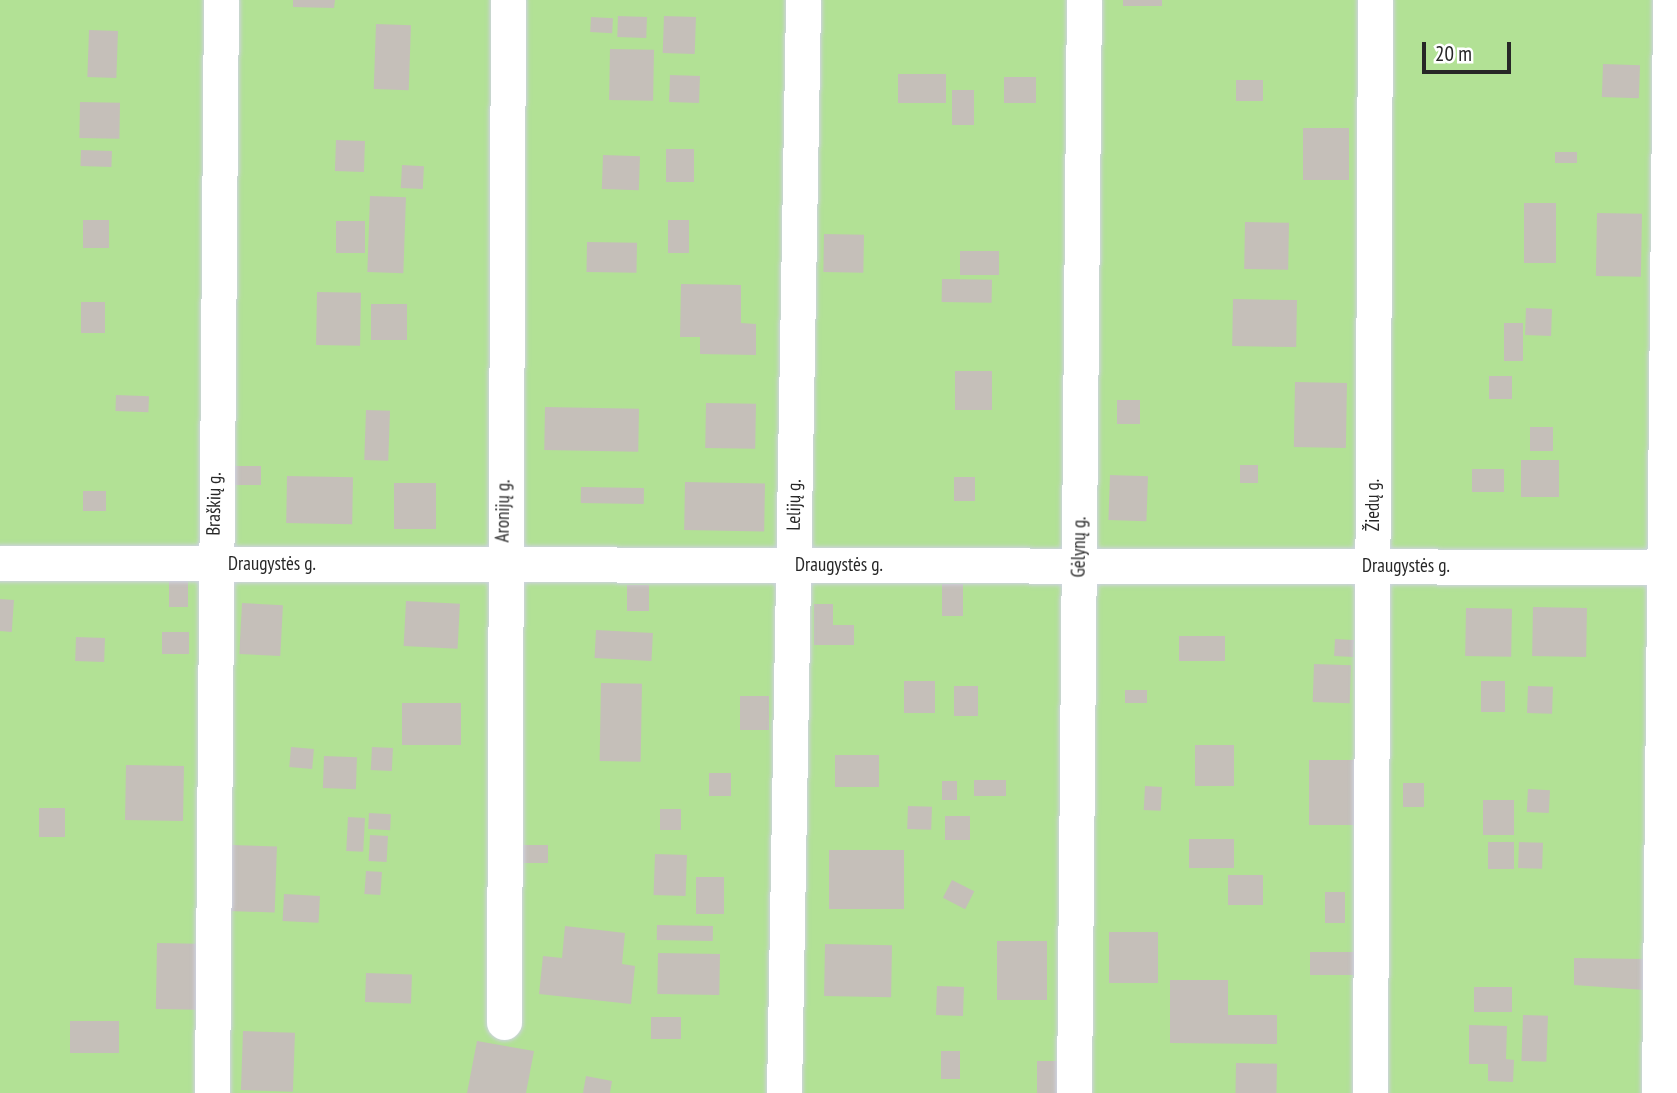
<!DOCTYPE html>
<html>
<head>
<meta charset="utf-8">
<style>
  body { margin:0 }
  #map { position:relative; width:1677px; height:1093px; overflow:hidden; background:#eae2d9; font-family:"PT Sans Narrow",sans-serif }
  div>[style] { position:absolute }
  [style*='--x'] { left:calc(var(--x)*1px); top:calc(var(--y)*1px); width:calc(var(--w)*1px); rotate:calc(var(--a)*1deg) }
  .green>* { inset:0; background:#b2e195; transform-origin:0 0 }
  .building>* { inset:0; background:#c5bfb9; transform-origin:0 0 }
  .roads { filter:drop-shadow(0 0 2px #ced2e1) drop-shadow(0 0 2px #ced2e1) }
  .minor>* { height:35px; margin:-17.5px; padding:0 17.5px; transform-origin:17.5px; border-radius:17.5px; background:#fff }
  span { translate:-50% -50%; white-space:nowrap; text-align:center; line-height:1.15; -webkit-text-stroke:6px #fff; paint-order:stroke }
  .street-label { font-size:19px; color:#272727 }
  .scale { position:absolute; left:1422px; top:42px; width:89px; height:32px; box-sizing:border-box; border:4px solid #272727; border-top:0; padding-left:9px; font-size:21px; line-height:24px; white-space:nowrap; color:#272727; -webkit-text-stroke:5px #fff; paint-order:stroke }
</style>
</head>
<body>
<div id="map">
  <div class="green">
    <i style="left:0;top:0;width:1677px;height:1093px"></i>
  </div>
  <div class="building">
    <i style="clip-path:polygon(293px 0,335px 0,334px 8px,293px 7px)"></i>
    <i style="left:1123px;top:0;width:39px;height:6px"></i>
    <i style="left:618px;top:16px;width:29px;height:21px;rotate:2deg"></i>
    <i style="left:664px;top:16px;width:32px;height:37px;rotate:2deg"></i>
    <i style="left:591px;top:17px;width:22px;height:15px;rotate:3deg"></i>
    <i style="left:376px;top:24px;width:35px;height:65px;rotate:2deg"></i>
    <i style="left:89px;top:30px;width:29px;height:47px;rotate:2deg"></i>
    <i style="left:610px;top:49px;width:44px;height:51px;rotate:1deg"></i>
    <i style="left:1603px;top:64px;width:37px;height:33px;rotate:2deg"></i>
    <i style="left:898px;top:74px;width:48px;height:29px"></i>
    <i style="left:670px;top:75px;width:30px;height:27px;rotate:2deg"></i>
    <i style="left:1004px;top:77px;width:32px;height:26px"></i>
    <i style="left:1236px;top:80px;width:27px;height:21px"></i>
    <i style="left:952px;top:90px;width:22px;height:35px"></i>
    <i style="left:80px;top:102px;width:40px;height:36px;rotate:1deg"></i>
    <i style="left:1303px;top:128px;width:46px;height:52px"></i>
    <i style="left:336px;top:140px;width:29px;height:31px;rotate:2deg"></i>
    <i style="left:666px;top:149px;width:28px;height:33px"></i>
    <i style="left:81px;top:150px;width:31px;height:16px;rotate:2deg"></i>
    <i style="left:1555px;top:152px;width:22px;height:11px"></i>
    <i style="left:603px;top:155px;width:37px;height:34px;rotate:2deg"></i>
    <i style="left:402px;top:165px;width:22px;height:23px;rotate:3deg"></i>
    <i style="left:370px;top:196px;width:36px;height:76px;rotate:2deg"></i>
    <i style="left:1524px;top:203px;width:32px;height:60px"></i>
    <i style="left:1597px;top:213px;width:45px;height:63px;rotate:1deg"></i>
    <i style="left:83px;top:220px;width:26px;height:28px"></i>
    <i style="left:668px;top:220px;width:21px;height:33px"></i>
    <i style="left:336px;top:221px;width:29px;height:32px"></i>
    <i style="left:1245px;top:222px;width:44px;height:47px;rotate:1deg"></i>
    <i style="left:824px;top:234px;width:40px;height:38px;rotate:1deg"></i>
    <i style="left:587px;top:242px;width:50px;height:30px;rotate:1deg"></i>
    <i style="left:960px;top:251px;width:39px;height:24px"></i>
    <i style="left:942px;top:279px;width:50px;height:23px;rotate:1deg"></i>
    <i style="clip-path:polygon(681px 284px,741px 285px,741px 323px,756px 324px,756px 355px,700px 354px,700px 337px,680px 337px)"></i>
    <i style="left:317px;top:292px;width:44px;height:53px;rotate:1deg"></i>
    <i style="left:1233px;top:299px;width:64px;height:47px;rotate:1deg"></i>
    <i style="left:81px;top:302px;width:24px;height:31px"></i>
    <i style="left:371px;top:304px;width:36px;height:36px"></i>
    <i style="left:1526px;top:308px;width:26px;height:27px;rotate:2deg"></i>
    <i style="left:1504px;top:323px;width:19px;height:38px"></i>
    <i style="left:955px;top:371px;width:37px;height:39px"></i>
    <i style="left:1489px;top:376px;width:23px;height:23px"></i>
    <i style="left:1295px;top:382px;width:52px;height:65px;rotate:1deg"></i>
    <i style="left:116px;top:395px;width:33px;height:16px;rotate:2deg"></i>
    <i style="left:1117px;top:400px;width:23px;height:24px"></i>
    <i style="left:706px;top:403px;width:50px;height:45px;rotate:1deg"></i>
    <i style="left:545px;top:407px;width:94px;height:43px;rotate:1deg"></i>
    <i style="left:366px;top:410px;width:24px;height:50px;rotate:2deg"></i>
    <i style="left:1530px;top:427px;width:23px;height:24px"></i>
    <i style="left:1521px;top:460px;width:38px;height:37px"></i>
    <i style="left:1240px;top:465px;width:18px;height:18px"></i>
    <i style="left:232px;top:466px;width:29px;height:19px"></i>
    <i style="left:1472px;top:469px;width:32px;height:23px"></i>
    <i style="left:1110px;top:475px;width:38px;height:45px;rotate:2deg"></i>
    <i style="left:287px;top:476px;width:66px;height:47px;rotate:1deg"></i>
    <i style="left:954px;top:477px;width:21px;height:24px"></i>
    <i style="left:685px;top:482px;width:80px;height:48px;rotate:1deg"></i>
    <i style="left:394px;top:483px;width:42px;height:46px"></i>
    <i style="left:581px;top:487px;width:63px;height:16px;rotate:1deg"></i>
    <i style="left:83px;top:491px;width:23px;height:20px"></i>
    <i style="left:169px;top:581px;width:19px;height:26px"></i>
    <i style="left:942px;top:584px;width:21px;height:32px"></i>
    <i style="left:627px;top:585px;width:22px;height:26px"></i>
    <i style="left:0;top:599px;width:14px;height:32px;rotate:4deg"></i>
    <i style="left:406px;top:601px;width:54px;height:45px;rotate:3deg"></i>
    <i style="left:242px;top:603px;width:41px;height:51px;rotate:3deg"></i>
    <i style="clip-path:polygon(814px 604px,833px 604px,833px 625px,854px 625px,854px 645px,814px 645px)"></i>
    <i style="left:1533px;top:607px;width:54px;height:49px;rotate:1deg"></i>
    <i style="left:1466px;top:608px;width:46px;height:48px;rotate:1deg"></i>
    <i style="left:596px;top:630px;width:57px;height:28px;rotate:3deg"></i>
    <i style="left:162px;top:632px;width:27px;height:22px"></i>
    <i style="left:1179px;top:636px;width:46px;height:25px"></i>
    <i style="left:76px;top:637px;width:29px;height:24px;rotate:2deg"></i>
    <i style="left:1335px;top:639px;width:19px;height:17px;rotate:3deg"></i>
    <i style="left:1314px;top:664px;width:37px;height:38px;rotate:2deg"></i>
    <i style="left:904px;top:681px;width:31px;height:32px"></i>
    <i style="left:1481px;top:681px;width:24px;height:31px"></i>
    <i style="left:601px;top:683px;width:41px;height:78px;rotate:1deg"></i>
    <i style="left:954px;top:686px;width:24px;height:30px"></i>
    <i style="left:1528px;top:686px;width:25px;height:27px;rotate:2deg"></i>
    <i style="left:1125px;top:690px;width:22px;height:13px"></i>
    <i style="left:740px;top:696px;width:29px;height:34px"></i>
    <i style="left:402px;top:703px;width:59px;height:42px"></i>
    <i style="left:1195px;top:745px;width:39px;height:41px"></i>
    <i style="left:291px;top:747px;width:23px;height:20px;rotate:5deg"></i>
    <i style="left:372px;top:747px;width:21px;height:23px;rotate:3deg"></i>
    <i style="left:835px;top:755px;width:44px;height:32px"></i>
    <i style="left:324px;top:756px;width:33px;height:32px;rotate:2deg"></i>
    <i style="left:1309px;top:760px;width:47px;height:65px"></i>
    <i style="left:126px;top:765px;width:58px;height:55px;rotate:1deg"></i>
    <i style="left:709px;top:773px;width:22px;height:23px"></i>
    <i style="left:974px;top:780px;width:32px;height:16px"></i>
    <i style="left:942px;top:781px;width:15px;height:19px"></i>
    <i style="left:1403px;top:783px;width:21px;height:24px"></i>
    <i style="left:1145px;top:786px;width:17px;height:24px;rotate:3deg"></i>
    <i style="left:1528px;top:789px;width:22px;height:23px;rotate:3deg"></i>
    <i style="left:1483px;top:800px;width:31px;height:35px"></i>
    <i style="left:908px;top:806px;width:24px;height:23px;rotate:2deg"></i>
    <i style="left:39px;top:808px;width:26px;height:29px"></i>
    <i style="left:660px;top:809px;width:21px;height:21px"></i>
    <i style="left:369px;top:813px;width:22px;height:16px;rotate:3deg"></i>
    <i style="left:945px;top:816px;width:25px;height:24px"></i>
    <i style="left:348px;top:817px;width:17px;height:34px;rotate:3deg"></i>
    <i style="left:370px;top:835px;width:18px;height:26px;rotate:3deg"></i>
    <i style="left:1189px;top:839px;width:45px;height:29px"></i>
    <i style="left:1488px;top:842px;width:26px;height:27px"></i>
    <i style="left:1519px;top:842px;width:24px;height:26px;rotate:2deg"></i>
    <i style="left:231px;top:845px;width:46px;height:66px;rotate:2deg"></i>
    <i style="left:518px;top:845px;width:30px;height:18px"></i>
    <i style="left:829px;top:850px;width:75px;height:59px"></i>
    <i style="left:655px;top:854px;width:32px;height:41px;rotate:2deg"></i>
    <i style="left:366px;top:871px;width:16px;height:23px;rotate:4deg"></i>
    <i style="left:1228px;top:875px;width:35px;height:30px"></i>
    <i style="left:696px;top:877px;width:28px;height:37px"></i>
    <i style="left:952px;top:880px;width:25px;height:20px;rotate:27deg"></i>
    <i style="left:1325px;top:892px;width:20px;height:31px"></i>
    <i style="left:284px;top:894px;width:36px;height:27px;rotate:3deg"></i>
    <i style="left:657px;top:925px;width:56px;height:15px;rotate:1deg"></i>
    <i style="clip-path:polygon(565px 926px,625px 933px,622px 964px,635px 966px,631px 1004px,539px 994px,543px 956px,562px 958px)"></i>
    <i style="left:1109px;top:932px;width:49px;height:51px"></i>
    <i style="left:997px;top:941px;width:50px;height:59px"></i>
    <i style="left:157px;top:943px;width:41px;height:66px;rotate:1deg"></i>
    <i style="left:825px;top:944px;width:67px;height:52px;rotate:1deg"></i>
    <i style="left:1310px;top:952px;width:44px;height:23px"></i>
    <i style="left:658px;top:953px;width:62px;height:41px;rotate:1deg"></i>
    <i style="clip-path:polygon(1574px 958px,1646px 959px,1645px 990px,1574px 985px)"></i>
    <i style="left:366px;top:973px;width:46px;height:29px;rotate:2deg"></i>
    <i style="clip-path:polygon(1170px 980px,1228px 980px,1228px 1015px,1277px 1015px,1277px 1044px,1170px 1043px)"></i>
    <i style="left:937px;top:986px;width:27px;height:29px;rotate:2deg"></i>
    <i style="left:1474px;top:987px;width:38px;height:25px"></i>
    <i style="left:1523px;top:1015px;width:25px;height:46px;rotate:2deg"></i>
    <i style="left:651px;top:1017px;width:30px;height:22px"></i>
    <i style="left:70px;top:1021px;width:49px;height:32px"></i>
    <i style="clip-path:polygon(1469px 1025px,1507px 1026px,1506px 1059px,1514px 1060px,1513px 1082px,1488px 1081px,1488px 1064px,1469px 1064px)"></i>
    <i style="left:243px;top:1031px;width:52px;height:59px;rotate:2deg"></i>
    <i style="clip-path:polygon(477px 1041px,534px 1051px,526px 1093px,467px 1093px)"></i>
    <i style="left:941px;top:1051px;width:19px;height:28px"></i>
    <i style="left:1037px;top:1061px;width:28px;height:32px"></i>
    <i style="left:1236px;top:1063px;width:41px;height:30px;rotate:1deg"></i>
    <i style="clip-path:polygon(586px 1076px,612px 1081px,610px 1093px,583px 1093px)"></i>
  </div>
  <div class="roads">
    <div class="minor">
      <i style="--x:0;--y:563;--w:1677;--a:0.14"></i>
      <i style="--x:504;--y:1022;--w:1022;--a:-89.78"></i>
      <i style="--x:212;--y:1093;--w:1093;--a:-89.53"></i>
      <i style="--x:784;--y:1093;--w:1093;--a:-89"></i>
      <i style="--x:1074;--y:1093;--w:1093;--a:-89.48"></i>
      <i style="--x:1370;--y:1093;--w:1093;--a:-89.74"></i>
      <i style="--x:1659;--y:1093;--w:1093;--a:-89.42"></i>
    </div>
  </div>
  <div class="street-label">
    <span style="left:214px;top:504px;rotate:-89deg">Braškių g.</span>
    <span style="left:794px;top:505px;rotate:-89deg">Lelijų g.</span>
    <span style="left:1373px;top:505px;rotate:-90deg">Žiedų g.</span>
    <span style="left:503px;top:511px;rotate:-89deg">Aronijų g.</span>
    <span style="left:1079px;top:547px;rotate:-89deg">Gėlynų g.</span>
    <span style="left:272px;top:564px">Draugystės g.</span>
    <span style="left:839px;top:565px">Draugystės g.</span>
    <span style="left:1406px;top:566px">Draugystės g.</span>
  </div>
  <div class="scale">20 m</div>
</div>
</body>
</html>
